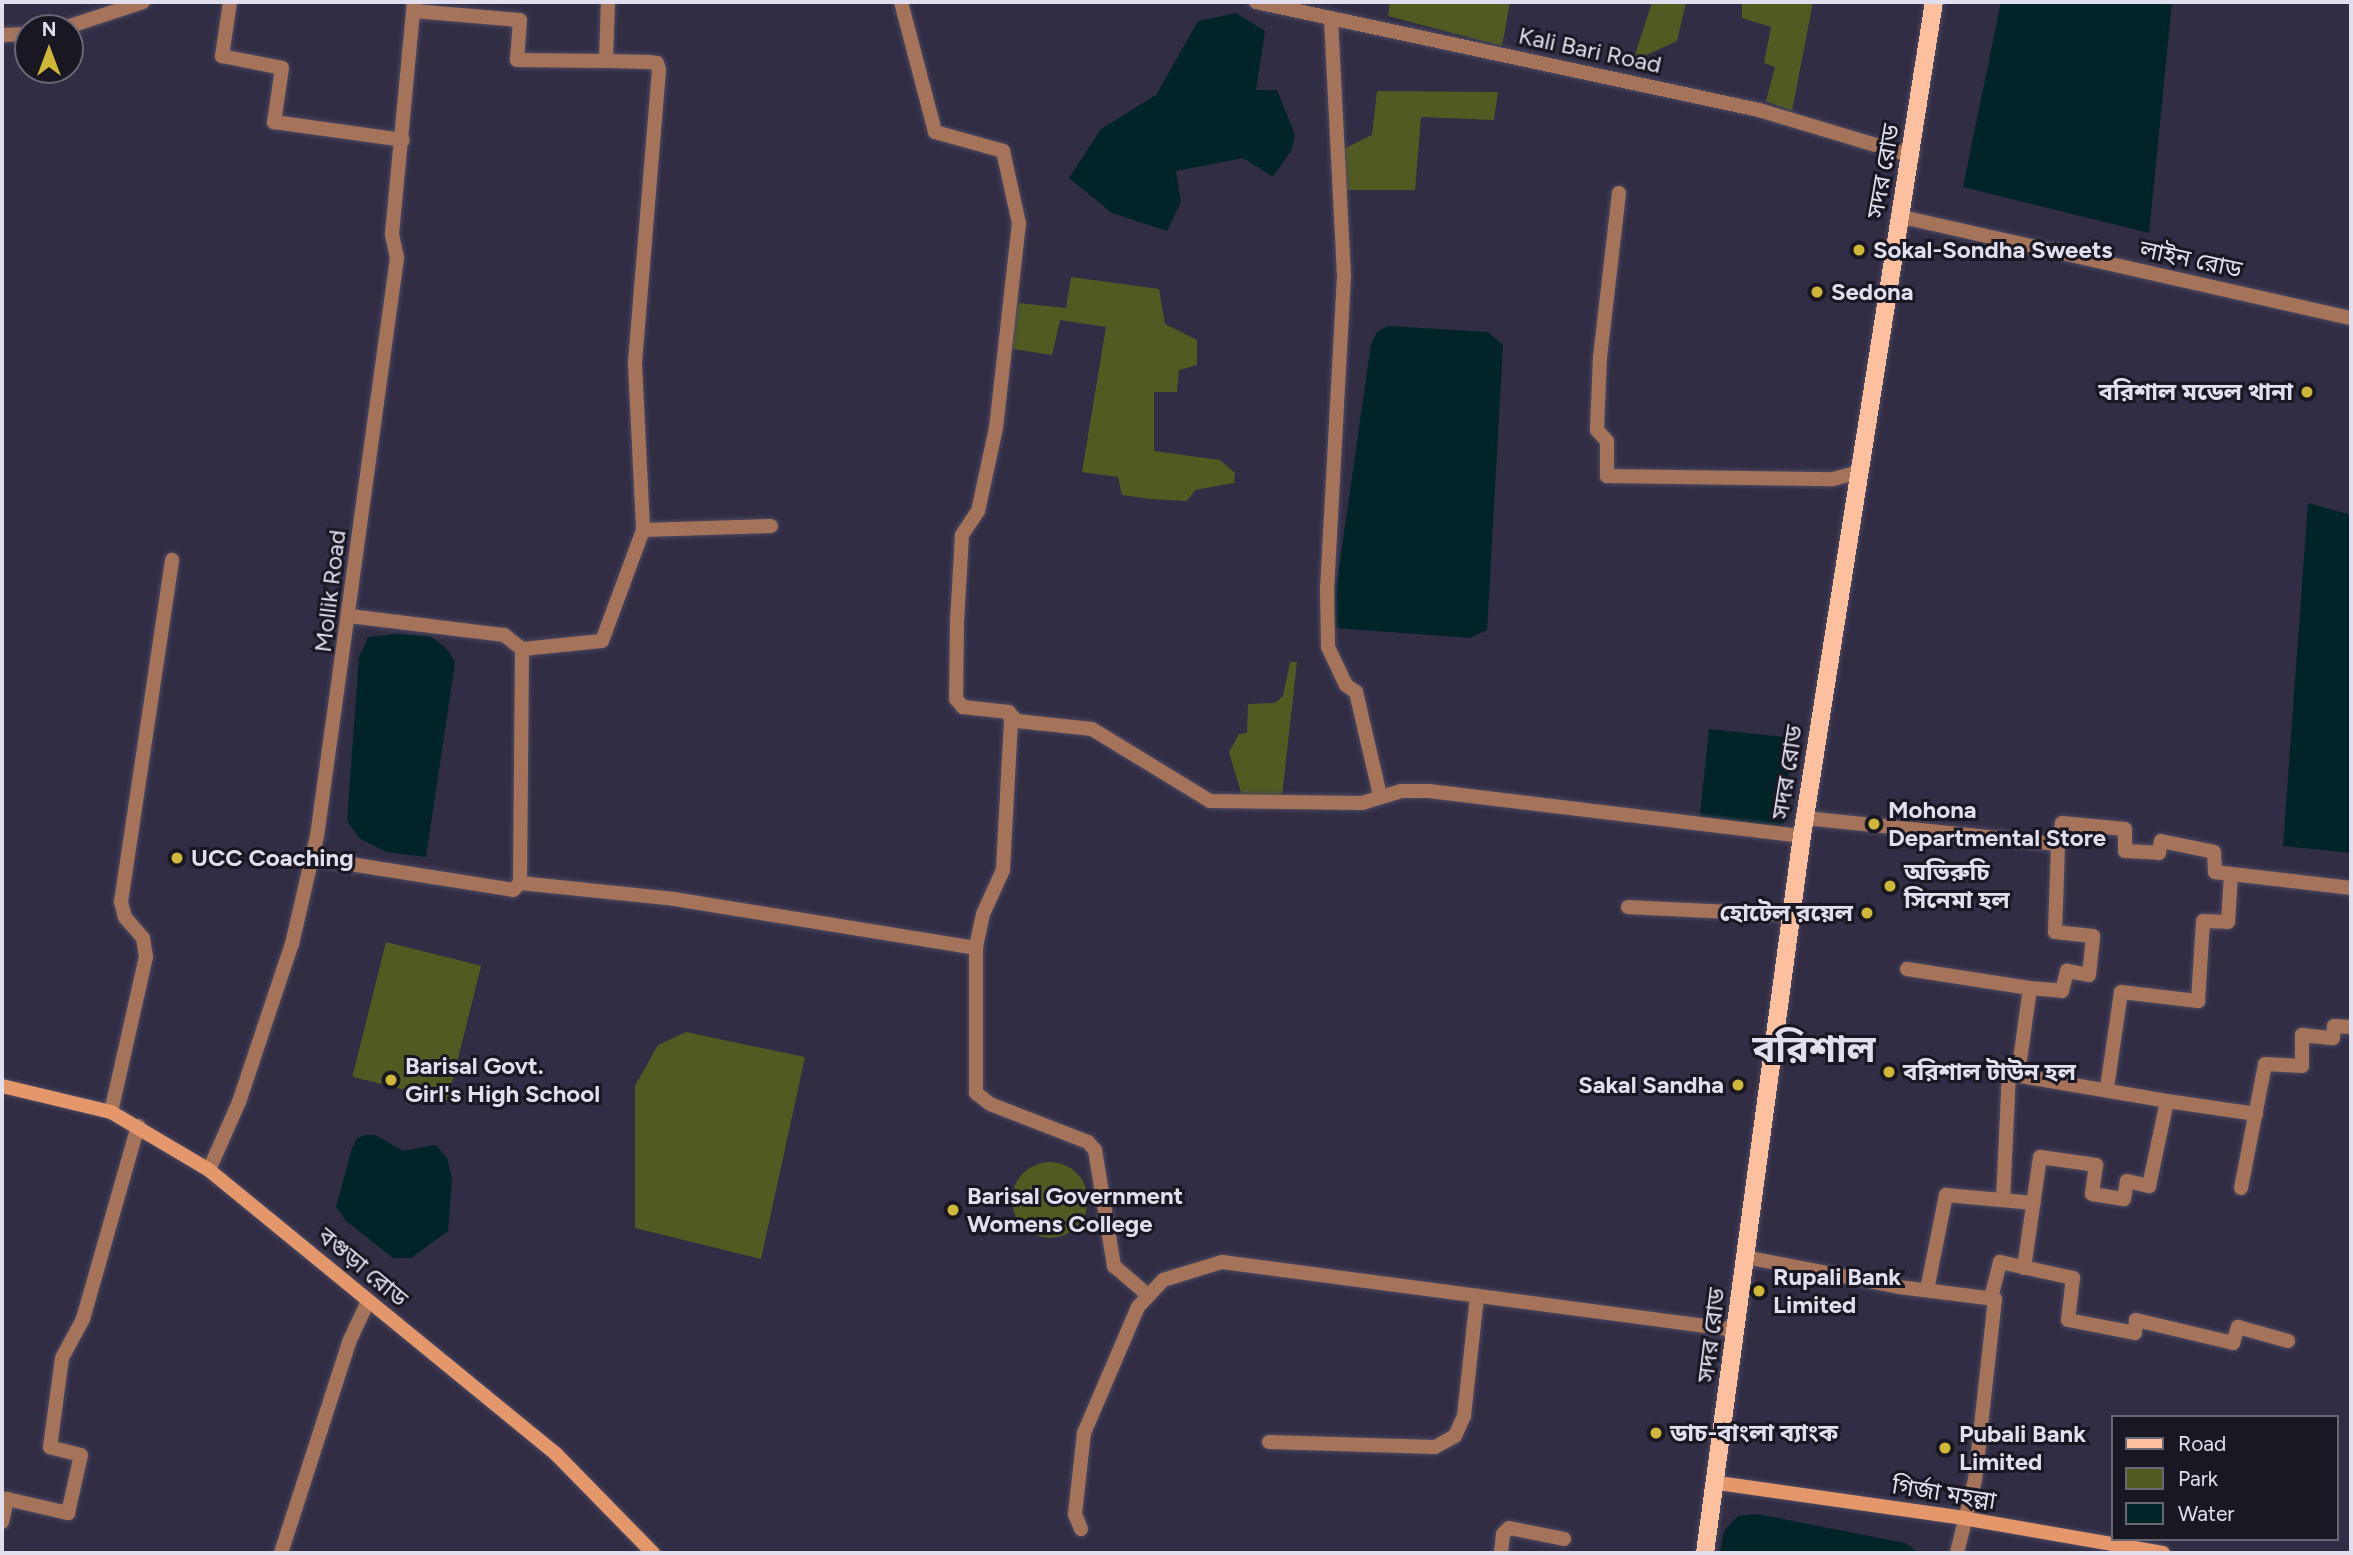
<!DOCTYPE html>
<html>
<head>
<meta charset="utf-8">
<style>
  body { margin:0 }
  #map { position:relative; width:2353px; height:1555px; overflow:hidden; background:#312d45; font-family:Figtree,"Noto Sans Bengali",sans-serif }
  div>[style] { position:absolute }
  [style*='--x'] { left:calc(var(--x)*1px); top:calc(var(--y)*1px); width:calc(var(--w)*1px); rotate:calc(var(--a)*1deg) }
  .green>* { inset:0; background:#515b21; transform-origin:0 0 }
  .round { border-radius:50% }
  .water>* { inset:0; background:#002428; transform-origin:0 0 }
  .roads { filter:drop-shadow(0 0 2px #4d4960) drop-shadow(0 0 2px #4d4960) }
  .minor>* { height:14px; margin:-7px; padding:0 7px; transform-origin:7px; border-radius:7px; background:#a47359 }
  .tertiary>* { height:14px; margin:-7px; padding:0 7px; transform-origin:7px; border-radius:7px; background:#a47359 }
  .secondary>* { height:14px; margin:-7px; padding:0 7px; transform-origin:7px; border-radius:7px; background:#e5976c }
  .primary>* { height:18px; margin:-9px; padding:0 9px; transform-origin:9px; border-radius:9px; background:#fcc09f }
  .dots>* { width:19px; height:19px; translate:-50% -50%; box-sizing:border-box; border:4px solid #191722; border-radius:50% }
  span { translate:-50% -50%; white-space:nowrap; text-align:center; line-height:1.15; -webkit-text-stroke:6px #191722; paint-order:stroke }
  .street-label { font-size:24px; color:#e1dfee }
  .poi-label { font-size:24px; color:#e1dfee; font-weight:700 }
  .left { translate:0 -50%; text-align:left }
  .right { translate:-100% -50%; text-align:right }
  .town-label { font-size:38px; color:#e1dfee; font-weight:700 }
  .frame { position:absolute; inset:0; border:4px solid #e1dfee; pointer-events:none }
  .legend { position:absolute; left:2111px; top:1415px; width:228px; height:126px; box-sizing:border-box; background:#191722; border:2px solid #696774; margin:0; padding:9px 12px; list-style:none; font-size:21px; color:#e1dfee }
  .legend li { display:flex; align-items:center; gap:14px; height:35px }
  .legend b { width:35px; border:2px solid #696774 }
  .north { position:absolute; left:14px; top:14px; width:70px; height:70px; box-sizing:border-box; background:#191722; border:2px solid #696774; border-radius:50%; rotate:0deg; font-size:19px; font-weight:700; line-height:28px; text-align:center; color:#e1dfee }
  .north::after { content:''; display:block; margin:auto; width:24px; height:32px; background:#cfb837; clip-path:polygon(50% 0,100% 100%,50% 72%,0 100%) }
</style>
</head>
<body>
<div id="map">
  <div class="green">
    <i style="clip-path:polygon(1390px 2px,1510px 2px,1502px 46px,1388px 16px)"></i>
    <i style="clip-path:polygon(1652px 2px,1686px 2px,1677px 41px,1633px 61px)"></i>
    <i style="clip-path:polygon(1736px 2px,1813px 2px,1792px 111px,1766px 101px,1775px 67px,1764px 63px,1771px 27px,1742px 18px,1742px 4px)"></i>
    <i style="clip-path:polygon(1377px 91px,1498px 92px,1494px 120px,1421px 117px,1415px 190px,1342px 190px,1343px 149px,1372px 135px)"></i>
    <i style="clip-path:polygon(1071px 277px,1159px 289px,1165px 324px,1197px 340px,1197px 365px,1179px 370px,1177px 392px,1154px 392px,1154px 451px,1220px 460px,1235px 473px,1234px 483px,1195px 490px,1187px 501px,1150px 499px,1122px 495px,1118px 477px,1082px 472px,1106px 327px,1060px 320px,1052px 355px,1012px 349px,1017px 303px,1066px 308px)"></i>
    <i style="clip-path:polygon(1290px 662px,1297px 662px,1282px 796px,1242px 796px,1229px 752px,1239px 734px,1247px 733px,1248px 704px,1275px 703px,1283px 696px)"></i>
    <i style="left:386px;top:942px;width:98px;height:139px;rotate:14deg"></i>
    <i style="clip-path:polygon(686px 1032px,805px 1057px,761px 1259px,635px 1228px,635px 1086px,658px 1045px)"></i>
    <i class="round" style="left:1012px;top:1162px;width:76px;height:76px"></i>
  </div>
  <div class="water">
    <i style="clip-path:polygon(2001px 2px,2172px 2px,2149px 233px,1963px 187px)"></i>
    <i style="clip-path:polygon(1236px 13px,1265px 31px,1256px 90px,1277px 90px,1295px 135px,1292px 149px,1273px 177px,1243px 158px,1176px 171px,1181px 202px,1167px 231px,1112px 213px,1069px 178px,1101px 129px,1156px 95px,1198px 21px)"></i>
    <i style="clip-path:polygon(1388px 326px,1488px 332px,1503px 345px,1487px 630px,1470px 638px,1335px 628px,1333px 610px,1371px 344px,1377px 332px)"></i>
    <i style="clip-path:polygon(2308px 503px,2351px 515px,2351px 853px,2283px 846px)"></i>
    <i style="clip-path:polygon(397px 634px,430px 636px,446px 648px,455px 662px,426px 857px,387px 852px,360px 839px,347px 821px,359px 658px,368px 637px)"></i>
    <i style="left:1709px;top:729px;width:84px;height:92px;rotate:6deg"></i>
    <i style="clip-path:polygon(365px 1135px,375px 1135px,403px 1151px,436px 1145px,447px 1158px,452px 1179px,448px 1231px,411px 1258px,393px 1258px,346px 1221px,336px 1207px,352px 1148px,357px 1138px)"></i>
    <i style="clip-path:polygon(1757px 1514px,1905px 1543px,1919px 1553px,1720px 1553px,1724px 1531px,1738px 1516px)"></i>
  </div>
  <div class="roads">
    <div class="minor">
      <i style="--x:230;--y:2;--w:55;--a:98.4"></i>
      <i style="--x:222;--y:56;--w:61;--a:11.3"></i>
      <i style="--x:282;--y:68;--w:55;--a:98.4"></i>
      <i style="--x:274;--y:122;--w:130;--a:7.9"></i>
      <i style="--x:901;--y:2;--w:134;--a:75.3"></i>
      <i style="--x:935;--y:132;--w:71;--a:15.6"></i>
      <i style="--x:1003;--y:151;--w:74;--a:77.5"></i>
      <i style="--x:1019;--y:223;--w:206;--a:96.4"></i>
      <i style="--x:996;--y:428;--w:85;--a:102.2"></i>
      <i style="--x:978;--y:511;--w:29;--a:124"></i>
      <i style="--x:962;--y:535;--w:87;--a:93.3"></i>
      <i style="--x:957;--y:622;--w:77;--a:90.7"></i>
      <i style="--x:956;--y:699;--w:11;--a:49"></i>
      <i style="--x:963;--y:707;--w:46;--a:6.2"></i>
      <i style="--x:1009;--y:712;--w:9;--a:77"></i>
      <i style="--x:1011;--y:721;--w:149;--a:93.1"></i>
      <i style="--x:1003;--y:870;--w:48;--a:114.4"></i>
      <i style="--x:983;--y:914;--w:35;--a:102"></i>
      <i style="--x:976;--y:948;--w:145;--a:90"></i>
      <i style="--x:976;--y:1093;--w:18;--a:38"></i>
      <i style="--x:990;--y:1104;--w:105;--a:21.2"></i>
      <i style="--x:1088;--y:1142;--w:11;--a:49"></i>
      <i style="--x:1095;--y:1150;--w:118;--a:80.7"></i>
      <i style="--x:1114;--y:1266;--w:45;--a:40.5"></i>
      <i style="--x:414;--y:11;--w:106;--a:4.9"></i>
      <i style="--x:520;--y:20;--w:40;--a:94.3"></i>
      <i style="--x:517;--y:60;--w:89;--a:0.6"></i>
      <i style="--x:606;--y:61;--w:59;--a:-88.1"></i>
      <i style="--x:1331;--y:19;--w:257;--a:87.1"></i>
      <i style="--x:1344;--y:276;--w:311;--a:93.1"></i>
      <i style="--x:1327;--y:587;--w:60;--a:89"></i>
      <i style="--x:1328;--y:647;--w:42;--a:64.7"></i>
      <i style="--x:1346;--y:685;--w:12;--a:35"></i>
      <i style="--x:1356;--y:692;--w:106;--a:76.9"></i>
      <i style="--x:64;--y:28;--w:83;--a:-18.2"></i>
      <i style="--x:2;--y:35;--w:26;--a:-2"></i>
      <i style="--x:606;--y:61;--w:43;--a:1.3"></i>
      <i style="--x:649;--y:62;--w:8;--a:7"></i>
      <i style="--x:657;--y:63;--w:7;--a:74"></i>
      <i style="--x:659;--y:70;--w:295;--a:94.7"></i>
      <i style="--x:635;--y:364;--w:166;--a:87.2"></i>
      <i style="--x:1619;--y:193;--w:165;--a:96.6"></i>
      <i style="--x:1600;--y:357;--w:73;--a:92.4"></i>
      <i style="--x:1597;--y:430;--w:15;--a:48"></i>
      <i style="--x:1607;--y:441;--w:35;--a:90"></i>
      <i style="--x:1607;--y:476;--w:226;--a:0.8"></i>
      <i style="--x:1833;--y:479;--w:27;--a:-15"></i>
      <i style="--x:1898;--y:216;--w:464;--a:12.7"></i>
      <i style="--x:522;--y:649;--w:80;--a:-5.7"></i>
      <i style="--x:602;--y:641;--w:118;--a:-69.7"></i>
      <i style="--x:643;--y:530;--w:128;--a:-1.8"></i>
      <i style="--x:1011;--y:715;--w:8;--a:45"></i>
      <i style="--x:1017;--y:721;--w:75;--a:6.1"></i>
      <i style="--x:1092;--y:729;--w:138;--a:31.4"></i>
      <i style="--x:1210;--y:801;--w:152;--a:0.8"></i>
      <i style="--x:1362;--y:803;--w:41;--a:-17.1"></i>
      <i style="--x:1401;--y:791;--w:28;--a:0"></i>
      <i style="--x:1429;--y:791;--w:376;--a:6.9"></i>
      <i style="--x:1805;--y:818;--w:254;--a:5.9"></i>
      <i style="--x:2058;--y:844;--w:21;--a:-79"></i>
      <i style="--x:2062;--y:823;--w:63;--a:5.4"></i>
      <i style="--x:2125;--y:829;--w:22;--a:90"></i>
      <i style="--x:2125;--y:851;--w:34;--a:3"></i>
      <i style="--x:2159;--y:853;--w:12;--a:-81"></i>
      <i style="--x:2161;--y:841;--w:54;--a:11.7"></i>
      <i style="--x:2214;--y:852;--w:20;--a:87"></i>
      <i style="--x:2215;--y:872;--w:137;--a:6.7"></i>
      <i style="--x:312;--y:858;--w:204;--a:9"></i>
      <i style="--x:513;--y:890;--w:10;--a:-45"></i>
      <i style="--x:520;--y:883;--w:234;--a:-89.5"></i>
      <i style="--x:522;--y:649;--w:23;--a:-142"></i>
      <i style="--x:504;--y:635;--w:155;--a:-173"></i>
      <i style="--x:520;--y:883;--w:155;--a:5.9"></i>
      <i style="--x:674;--y:899;--w:306;--a:9.2"></i>
      <i style="--x:1628;--y:907;--w:164;--a:2.8"></i>
      <i style="--x:1907;--y:969;--w:124;--a:8.8"></i>
      <i style="--x:2030;--y:988;--w:88;--a:97.9"></i>
      <i style="--x:2030;--y:988;--w:32;--a:5"></i>
      <i style="--x:2062;--y:991;--w:21;--a:-76"></i>
      <i style="--x:2067;--y:971;--w:22;--a:10"></i>
      <i style="--x:2089;--y:975;--w:39;--a:-84"></i>
      <i style="--x:2093;--y:936;--w:38;--a:-174"></i>
      <i style="--x:2055;--y:932;--w:88;--a:-88"></i>
      <i style="--x:2107;--y:1088;--w:97;--a:-81.7"></i>
      <i style="--x:2121;--y:992;--w:78;--a:6.7"></i>
      <i style="--x:2198;--y:1001;--w:80;--a:-86.4"></i>
      <i style="--x:2203;--y:921;--w:25;--a:2"></i>
      <i style="--x:2228;--y:922;--w:48;--a:-86.4"></i>
      <i style="--x:111;--y:1112;--w:159;--a:-77.3"></i>
      <i style="--x:146;--y:957;--w:19;--a:-99"></i>
      <i style="--x:143;--y:938;--w:28;--a:-131"></i>
      <i style="--x:125;--y:917;--w:16;--a:-105"></i>
      <i style="--x:121;--y:902;--w:346;--a:-81.5"></i>
      <i style="--x:209;--y:1170;--w:74;--a:-66.2"></i>
      <i style="--x:239;--y:1102;--w:167;--a:-71.5"></i>
      <i style="--x:292;--y:944;--w:111;--a:-77"></i>
      <i style="--x:317;--y:836;--w:584;--a:-82.12"></i>
      <i style="--x:397;--y:258;--w:25;--a:-102"></i>
      <i style="--x:392;--y:234;--w:233;--a:-84.6"></i>
      <i style="--x:2241;--y:1188;--w:126;--a:-79"></i>
      <i style="--x:2265;--y:1064;--w:37;--a:3"></i>
      <i style="--x:2302;--y:1066;--w:31;--a:-90"></i>
      <i style="--x:2302;--y:1035;--w:31;--a:6"></i>
      <i style="--x:2333;--y:1038;--w:12;--a:-85"></i>
      <i style="--x:2334;--y:1026;--w:17;--a:3"></i>
      <i style="--x:2003;--y:1200;--w:126;--a:-87.3"></i>
      <i style="--x:2009;--y:1074;--w:160;--a:9.7"></i>
      <i style="--x:1745;--y:1257;--w:157;--a:11"></i>
      <i style="--x:1899;--y:1287;--w:97;--a:7.1"></i>
      <i style="--x:1995;--y:1299;--w:182;--a:96.3"></i>
      <i style="--x:1975;--y:1480;--w:75;--a:103.9"></i>
      <i style="--x:2024;--y:1268;--w:112;--a:-81.8"></i>
      <i style="--x:2040;--y:1157;--w:57;--a:8.1"></i>
      <i style="--x:2096;--y:1165;--w:29;--a:98"></i>
      <i style="--x:2092;--y:1194;--w:32;--a:9"></i>
      <i style="--x:2124;--y:1199;--w:18;--a:-81"></i>
      <i style="--x:2127;--y:1181;--w:23;--a:13"></i>
      <i style="--x:2149;--y:1186;--w:87;--a:-78"></i>
      <i style="--x:2167;--y:1101;--w:90;--a:8.3"></i>
      <i style="--x:1927;--y:1290;--w:97;--a:-78.7"></i>
      <i style="--x:1946;--y:1195;--w:88;--a:5.2"></i>
      <i style="--x:1991;--y:1298;--w:37;--a:-76"></i>
      <i style="--x:2000;--y:1262;--w:75;--a:12.4"></i>
      <i style="--x:2073;--y:1278;--w:42;--a:96.8"></i>
      <i style="--x:2068;--y:1320;--w:68;--a:11"></i>
      <i style="--x:2135;--y:1333;--w:13;--a:-86"></i>
      <i style="--x:2136;--y:1320;--w:100;--a:13.3"></i>
      <i style="--x:2233;--y:1343;--w:17;--a:-73"></i>
      <i style="--x:2238;--y:1327;--w:52;--a:15.6"></i>
      <i style="--x:1269;--y:1442;--w:166;--a:1.7"></i>
      <i style="--x:1435;--y:1447;--w:23;--a:-29"></i>
      <i style="--x:1455;--y:1436;--w:22;--a:-66"></i>
      <i style="--x:1464;--y:1416;--w:121;--a:-83.8"></i>
      <i style="--x:2;--y:1522;--w:24;--a:-78"></i>
      <i style="--x:7;--y:1499;--w:63;--a:12.9"></i>
      <i style="--x:68;--y:1513;--w:59;--a:-77.4"></i>
      <i style="--x:81;--y:1455;--w:32;--a:-166"></i>
      <i style="--x:50;--y:1447;--w:90;--a:-82.3"></i>
      <i style="--x:62;--y:1358;--w:44;--a:-61.7"></i>
      <i style="--x:83;--y:1319;--w:201;--a:-74.1"></i>
      <i style="--x:1081;--y:1529;--w:16;--a:-112"></i>
      <i style="--x:1075;--y:1514;--w:81;--a:-83.7"></i>
      <i style="--x:1084;--y:1433;--w:137;--a:-66.8"></i>
      <i style="--x:1138;--y:1307;--w:37;--a:-47"></i>
      <i style="--x:1163;--y:1280;--w:62;--a:-17"></i>
      <i style="--x:1222;--y:1262;--w:518;--a:7.54"></i>
      <i style="--x:281;--y:1553;--w:222;--a:-72.1"></i>
      <i style="--x:349;--y:1342;--w:45;--a:-65.1"></i>
      <i style="--x:1501;--y:1553;--w:19;--a:-84"></i>
      <i style="--x:1503;--y:1534;--w:8;--a:-45"></i>
      <i style="--x:1509;--y:1528;--w:56;--a:11.3"></i>
    </div>
    <div class="tertiary">
      <i style="--x:1256;--y:2;--w:514;--a:12.12"></i>
      <i style="--x:1759;--y:110;--w:160;--a:16.7"></i>
    </div>
    <div class="secondary">
      <i style="--x:2;--y:1086;--w:112;--a:13.4"></i>
      <i style="--x:111;--y:1112;--w:114;--a:30.6"></i>
      <i style="--x:209;--y:1170;--w:448;--a:39.3"></i>
      <i style="--x:556;--y:1454;--w:139;--a:45.6"></i>
      <i style="--x:1718;--y:1483;--w:247;--a:8.1"></i>
      <i style="--x:1963;--y:1518;--w:203;--a:9.9"></i>
    </div>
    <div class="primary">
      <i style="--x:1705;--y:1553;--w:724;--a:-82.3"></i>
      <i style="--x:1802;--y:836;--w:844;--a:-81.01"></i>
    </div>
  </div>
  <div class="dots">
    <i style="left:1859px;top:250px;background:#cfb837"></i>
    <i style="left:1817px;top:292px;background:#cfb837"></i>
    <i style="left:2307px;top:392px;background:#cfb837"></i>
    <i style="left:1874px;top:824px;background:#cfb837"></i>
    <i style="left:177px;top:858px;background:#cfb837"></i>
    <i style="left:1890px;top:886px;background:#cfb837"></i>
    <i style="left:1867px;top:913px;background:#cfb837"></i>
    <i style="left:1889px;top:1072px;background:#cfb837"></i>
    <i style="left:391px;top:1080px;background:#cfb837"></i>
    <i style="left:1738px;top:1085px;background:#cfb837"></i>
    <i style="left:953px;top:1210px;background:#cfb837"></i>
    <i style="left:1759px;top:1291px;background:#cfb837"></i>
    <i style="left:1656px;top:1433px;background:#cfb837"></i>
    <i style="left:1945px;top:1448px;background:#cfb837"></i>
  </div>
  <div class="street-label">
    <span style="left:1590px;top:50px;rotate:12deg">Kali Bari Road</span>
    <span style="left:1883px;top:171px;rotate:-80deg">সদর রোড</span>
    <span style="left:2191px;top:259px;rotate:12deg">লাইন রোড</span>
    <span style="left:330px;top:591px;rotate:-83deg">Mollik Road</span>
    <span style="left:1787px;top:772px;rotate:-81deg">সদর রোড</span>
    <span style="left:363px;top:1267px;rotate:40deg">বগুড়া রোড</span>
    <span style="left:1711px;top:1335px;rotate:-83deg">সদর রোড</span>
    <span style="left:1944px;top:1493px;rotate:9deg">গির্জা মহল্লা</span>
  </div>
  <div class="poi-label">
    <span class="left" style="left:1873px;top:250px">Sokal-Sondha Sweets</span>
    <span class="left" style="left:1831px;top:292px">Sedona</span>
    <span class="right" style="left:2293px;top:392px">বরিশাল মডেল থানা</span>
    <span class="left" style="left:1888px;top:824px">Mohona<br>Departmental Store</span>
    <span class="left" style="left:191px;top:858px">UCC Coaching</span>
    <span class="left" style="left:1904px;top:886px">অভিরুচি<br>সিনেমা হল</span>
    <span class="right" style="left:1853px;top:913px">হোটেল রয়েল</span>
    <span class="left" style="left:405px;top:1080px">Barisal Govt.<br>Girl's High School</span>
    <span class="left" style="left:1903px;top:1072px">বরিশাল টাউন হল</span>
    <span class="right" style="left:1724px;top:1085px">Sakal Sandha</span>
    <span class="left" style="left:967px;top:1210px">Barisal Government<br>Womens College</span>
    <span class="left" style="left:1773px;top:1291px">Rupali Bank<br>Limited</span>
    <span class="left" style="left:1670px;top:1433px">ডাচ-বাংলা ব্যাংক</span>
    <span class="left" style="left:1959px;top:1448px">Pubali Bank<br>Limited</span>
  </div>
  <div class="town-label">
    <span style="left:1814px;top:1050px">বরিশাল</span>
  </div>
  <div class="frame"></div>
  <ul class="legend">
  <li><b style="height:9px;background:#fcc09f"></b>Road</li>
  <li><b style="height:19px;background:#515b21"></b>Park</li>
  <li><b style="height:19px;background:#002428"></b>Water</li>
  </ul>
  <div class="north">N</div>
</div>
</body>
</html>
